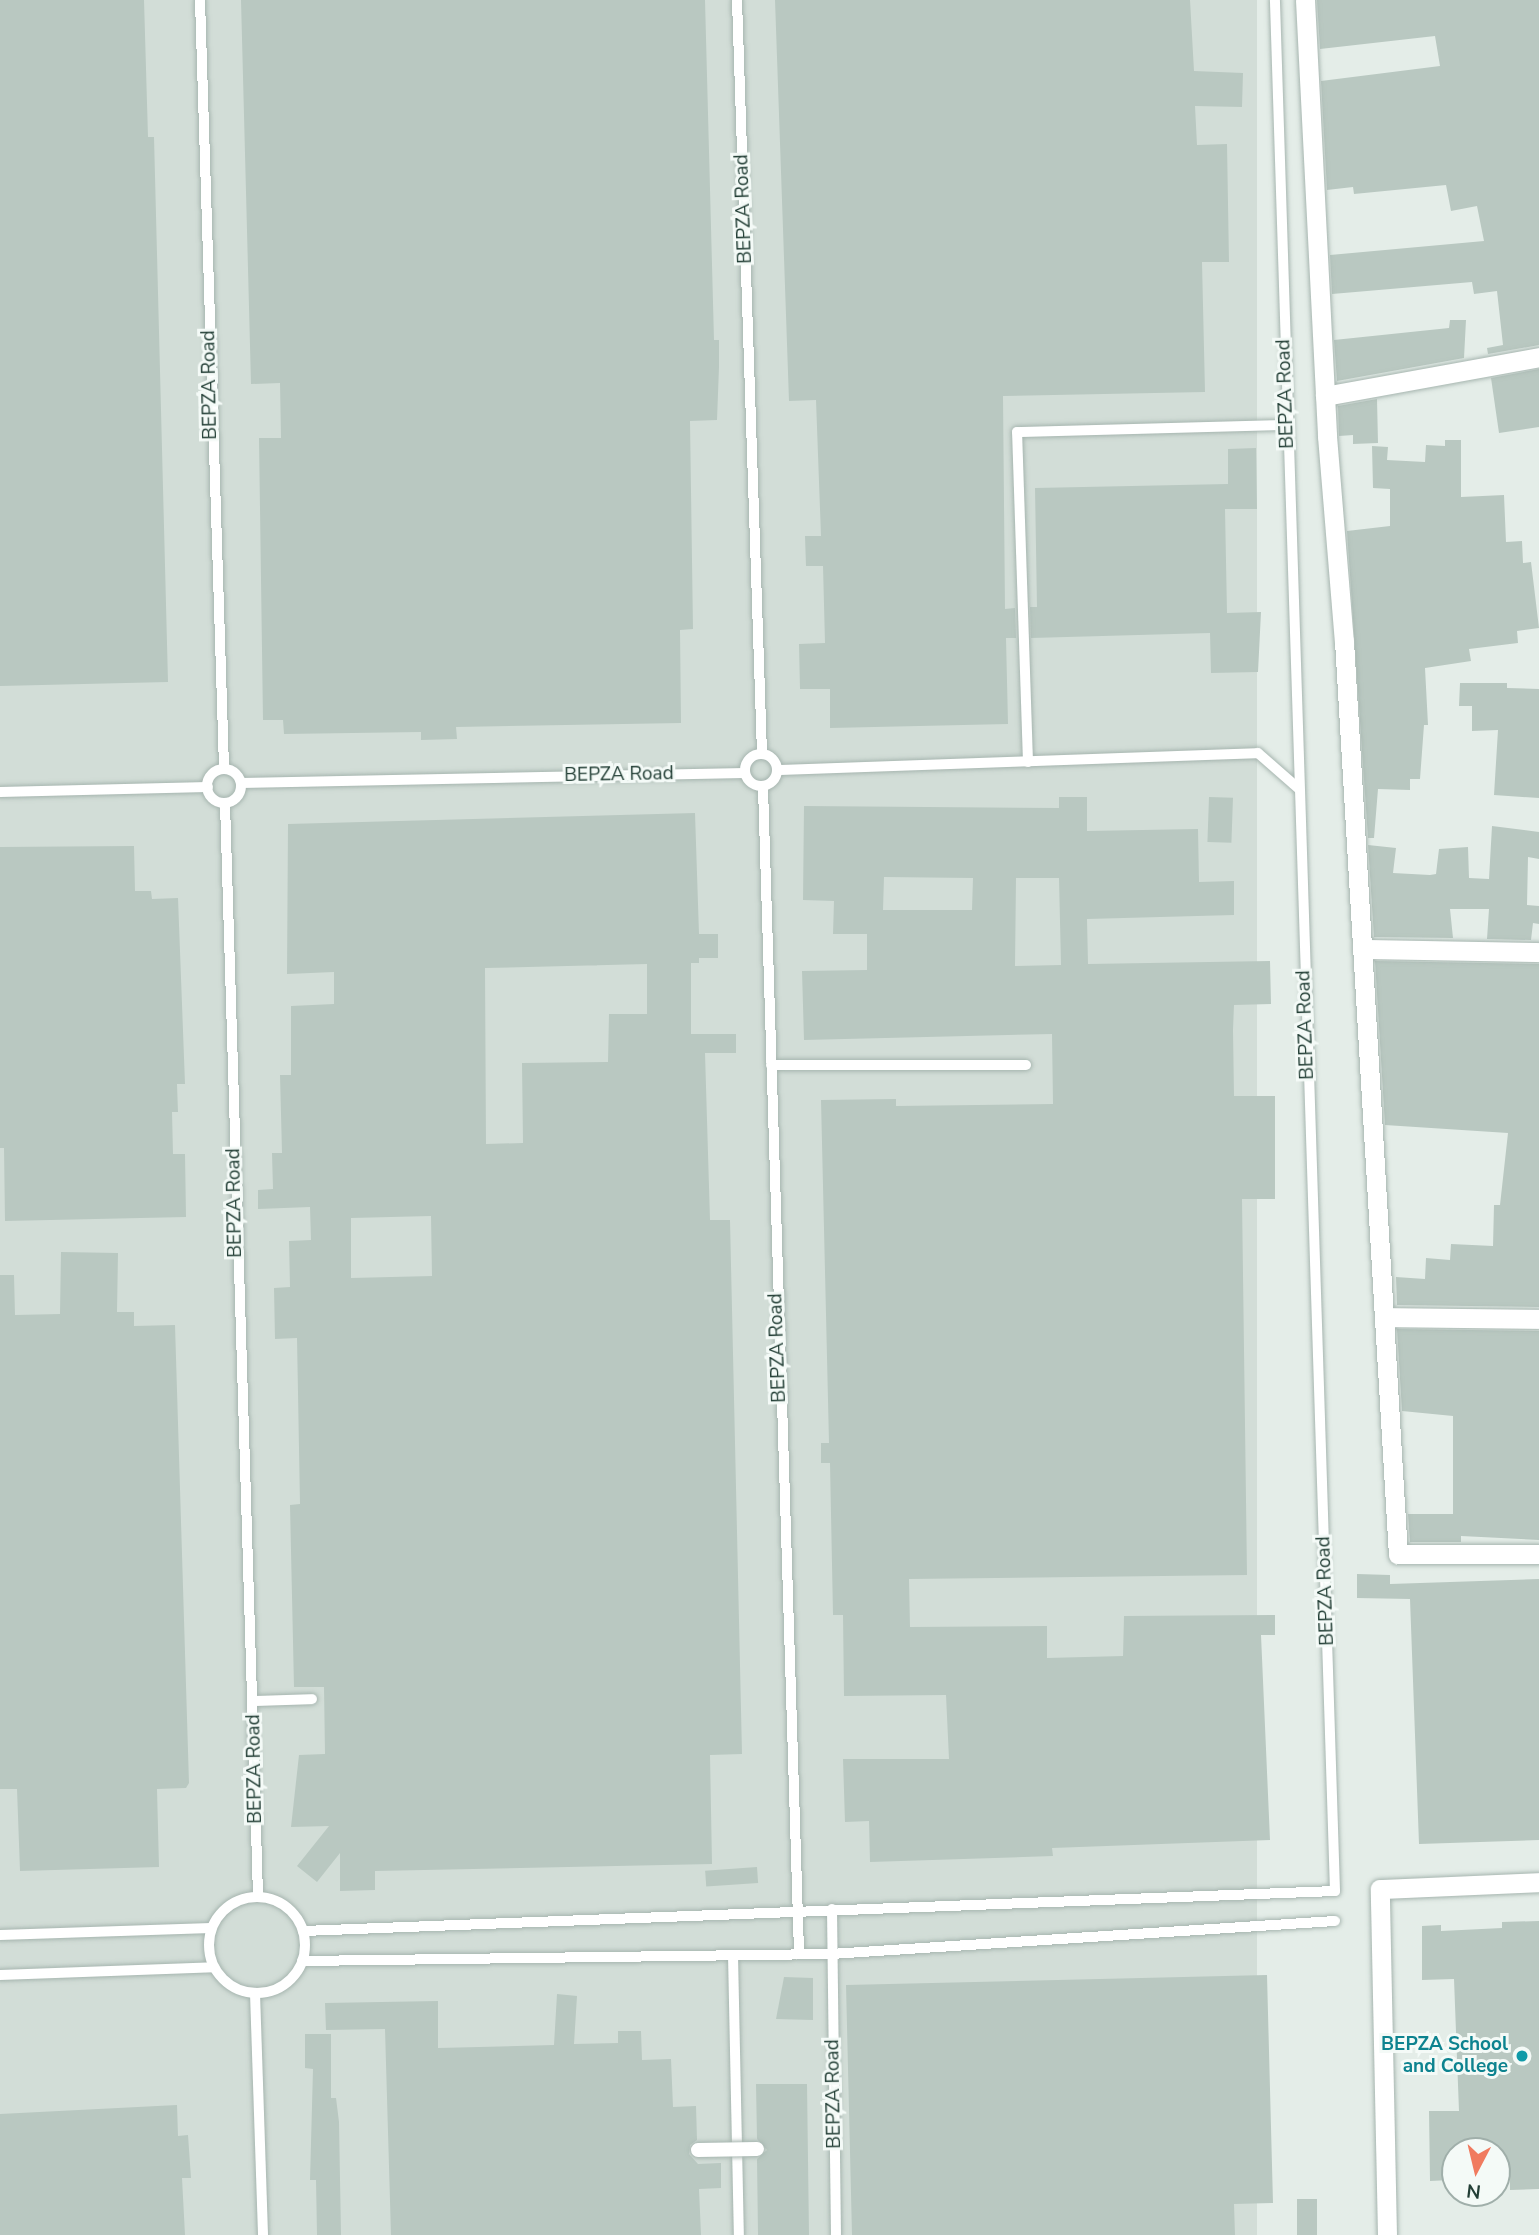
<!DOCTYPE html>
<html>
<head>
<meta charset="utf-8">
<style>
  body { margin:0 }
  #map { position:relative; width:1539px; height:2235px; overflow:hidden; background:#e4ede8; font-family:"Nunito Sans",sans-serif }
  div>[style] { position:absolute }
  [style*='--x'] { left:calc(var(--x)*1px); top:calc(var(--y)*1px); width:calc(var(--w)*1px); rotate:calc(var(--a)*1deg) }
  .built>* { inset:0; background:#d2ddd7; transform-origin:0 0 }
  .building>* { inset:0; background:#b9c8c1; transform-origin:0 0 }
  .roads { filter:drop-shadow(0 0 2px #a6b5af) drop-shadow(0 0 2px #a6b5af) }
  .service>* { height:10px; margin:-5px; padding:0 5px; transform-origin:5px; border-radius:5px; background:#fff }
  .service>.ring { margin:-5px; padding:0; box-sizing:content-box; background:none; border:10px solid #fff; border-radius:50% }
  .minor>* { height:19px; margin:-9.5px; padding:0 9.5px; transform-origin:9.5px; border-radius:9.5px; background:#fff }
  .bridges { filter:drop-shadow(0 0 2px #a6b5af) drop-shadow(0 0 2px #a6b5af) }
  .pedestrian-bridge>* { height:14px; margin:-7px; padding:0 7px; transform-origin:7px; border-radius:7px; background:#fff }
  .dots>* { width:19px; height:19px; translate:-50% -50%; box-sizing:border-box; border:4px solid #f4faf7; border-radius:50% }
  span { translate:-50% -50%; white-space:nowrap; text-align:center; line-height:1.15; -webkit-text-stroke:6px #f4faf7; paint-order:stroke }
  .street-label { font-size:19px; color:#233f36 }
  .culture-label { font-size:19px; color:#0d838f; font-weight:700 }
  .right { translate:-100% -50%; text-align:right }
  .north { position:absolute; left:1441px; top:2137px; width:70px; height:70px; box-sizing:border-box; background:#f4faf7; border:2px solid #a0afaa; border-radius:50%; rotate:187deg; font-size:19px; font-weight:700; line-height:28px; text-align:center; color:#233f36 }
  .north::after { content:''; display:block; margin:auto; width:24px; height:32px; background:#f07b5f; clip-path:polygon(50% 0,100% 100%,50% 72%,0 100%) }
</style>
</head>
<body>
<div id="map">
  <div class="built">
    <i style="left:0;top:0;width:1257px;height:2235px"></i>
  </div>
  <div class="building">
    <i style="clip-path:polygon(0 0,144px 0,148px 137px,154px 137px,168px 682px,0 686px)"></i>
    <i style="clip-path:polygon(241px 0,705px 0,714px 340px,719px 340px,719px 367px,717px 420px,690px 421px,693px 629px,680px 630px,681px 723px,456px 727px,457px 739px,421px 740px,421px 732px,284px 734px,283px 720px,263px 720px,259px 438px,281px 438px,280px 383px,251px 384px)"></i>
    <i style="clip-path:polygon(775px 0,1190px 0,1194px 71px,1243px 73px,1242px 107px,1195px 106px,1197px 145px,1227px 144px,1229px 262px,1202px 262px,1205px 392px,1003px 396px,1005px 609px,1015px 608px,1016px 638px,1006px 638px,1008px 724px,830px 728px,830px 689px,800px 689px,799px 644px,825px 643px,823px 566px,806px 566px,805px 536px,821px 536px,816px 400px,789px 401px)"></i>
    <i style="clip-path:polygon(1317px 0,1539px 0,1539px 345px,1488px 354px,1487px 348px,1503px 345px,1497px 291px,1474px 294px,1472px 282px,1332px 294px,1330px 255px,1484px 241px,1477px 206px,1451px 211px,1446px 185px,1354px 194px,1353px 187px,1327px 190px,1321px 81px,1440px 66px,1435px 36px,1320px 49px)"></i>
    <i style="clip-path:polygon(1450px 320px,1466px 320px,1464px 358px,1337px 381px,1334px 340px,1449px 328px)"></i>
    <i style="clip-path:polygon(1539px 369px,1539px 427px,1499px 433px,1491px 378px)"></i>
    <i style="clip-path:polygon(1377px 399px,1378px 443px,1353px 444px,1353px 435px,1339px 436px,1338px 406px)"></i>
    <i style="clip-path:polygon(1445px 440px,1461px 440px,1461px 497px,1504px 495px,1506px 542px,1522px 541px,1523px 563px,1531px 562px,1539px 628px,1517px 631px,1518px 643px,1469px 649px,1471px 661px,1425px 668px,1428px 725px,1424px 725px,1420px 779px,1410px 779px,1410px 790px,1378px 789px,1374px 838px,1368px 838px,1347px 531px,1390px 526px,1390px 489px,1373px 488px,1372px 446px,1388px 447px,1387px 460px,1425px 462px,1426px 445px,1445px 446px)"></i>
    <i style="clip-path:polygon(1256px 448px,1257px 509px,1225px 509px,1227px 613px,1261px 612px,1258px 672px,1211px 673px,1210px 633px,1031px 638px,1030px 607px,1037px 607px,1035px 488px,1228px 484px,1228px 449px)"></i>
    <i style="clip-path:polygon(1460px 683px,1507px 683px,1507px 688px,1539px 689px,1539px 798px,1494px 795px,1498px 730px,1472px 731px,1472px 706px,1459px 706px)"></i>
    <i style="clip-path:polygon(evenodd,1059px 797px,1087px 797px,1087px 831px,1198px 829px,1199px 882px,1234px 881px,1234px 915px,1087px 919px,1088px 964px,1270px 961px,1271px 1004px,1234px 1005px,1233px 1030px,1234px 1096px,1275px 1096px,1275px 1199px,1242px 1199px,1247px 1575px,909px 1579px,910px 1627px,1047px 1626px,1047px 1658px,1123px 1656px,1124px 1616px,1275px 1615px,1275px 1635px,1261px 1635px,1270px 1840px,1052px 1848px,1053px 1856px,870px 1862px,869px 1821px,845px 1822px,843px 1759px,949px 1759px,946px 1695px,844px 1696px,843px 1615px,833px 1615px,830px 1463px,821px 1463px,821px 1443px,829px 1443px,821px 1100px,896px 1099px,896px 1106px,1053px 1104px,1052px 1034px,804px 1040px,802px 971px,867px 970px,867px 934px,833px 934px,834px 901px,803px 900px,804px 806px,1059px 808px,1059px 797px,884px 877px,973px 878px,972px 910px,883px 910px,884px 877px,1059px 797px,1016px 878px,1059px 878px,1061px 965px,1015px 966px,1016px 878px)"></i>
    <i style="left:1209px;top:797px;width:24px;height:45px;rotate:2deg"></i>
    <i style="clip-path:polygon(evenodd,695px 813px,699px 934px,718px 934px,718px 958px,699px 958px,699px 963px,691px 963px,691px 1034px,736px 1034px,736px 1053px,705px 1053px,710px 1220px,730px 1220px,742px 1754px,710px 1755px,712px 1864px,375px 1871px,375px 1890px,340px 1891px,340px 1853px,317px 1882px,297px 1866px,329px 1826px,291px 1827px,299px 1755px,325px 1754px,324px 1687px,294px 1687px,290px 1505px,300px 1504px,297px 1338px,275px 1339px,274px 1288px,290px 1287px,289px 1241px,311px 1240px,310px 1207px,258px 1209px,258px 1190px,273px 1189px,272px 1153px,282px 1153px,280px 1075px,291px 1075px,291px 1006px,334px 1004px,334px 972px,287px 974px,288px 824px,695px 813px,647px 964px,647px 1014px,609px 1014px,608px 1062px,522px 1063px,523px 1143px,486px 1144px,485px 968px,647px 964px,695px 813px,431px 1216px,432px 1276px,351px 1278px,351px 1218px,431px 1216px)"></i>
    <i style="clip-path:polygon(1492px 826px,1539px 832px,1539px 859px,1528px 857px,1527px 905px,1539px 906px,1539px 924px,1533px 923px,1531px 940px,1487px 939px,1489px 909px,1450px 909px,1453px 938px,1374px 937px,1368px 845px,1396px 848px,1393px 873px,1430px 875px,1436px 874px,1439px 849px,1468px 847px,1469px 878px,1489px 879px)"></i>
    <i style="clip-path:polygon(134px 846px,135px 891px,151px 891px,152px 899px,178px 898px,185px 1084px,177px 1084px,178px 1112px,172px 1112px,173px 1154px,185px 1154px,186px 1217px,5px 1221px,4px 1148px,0 1148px,0 847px)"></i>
    <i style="clip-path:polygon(1375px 961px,1539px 964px,1539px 1307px,1397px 1305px,1396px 1277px,1425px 1279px,1426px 1258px,1450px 1260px,1451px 1244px,1493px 1246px,1494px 1205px,1500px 1205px,1508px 1133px,1385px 1125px)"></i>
    <i style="clip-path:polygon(61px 1252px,118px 1253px,117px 1312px,134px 1312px,134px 1326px,175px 1325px,189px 1783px,186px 1788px,157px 1789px,159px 1867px,20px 1871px,17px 1789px,0 1789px,0 1275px,14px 1275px,15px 1315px,60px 1314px)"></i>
    <i style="clip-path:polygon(1397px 1329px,1539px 1331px,1539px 1540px,1461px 1536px,1461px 1542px,1410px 1542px,1408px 1514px,1453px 1514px,1453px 1416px,1402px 1411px)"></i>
    <i style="clip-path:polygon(1357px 1574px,1390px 1575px,1390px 1584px,1539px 1579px,1539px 1840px,1419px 1844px,1410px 1599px,1357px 1598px)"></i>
    <i style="left:757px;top:1867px;width:16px;height:52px;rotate:86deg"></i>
    <i style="clip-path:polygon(1539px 1921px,1539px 2189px,1510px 2190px,1510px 2176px,1497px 2176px,1497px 2151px,1450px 2151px,1451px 2180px,1430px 2181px,1429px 2111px,1459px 2111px,1454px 1979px,1422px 1980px,1422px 1926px,1441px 1925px,1441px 1931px,1502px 1928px,1502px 1922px)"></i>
    <i style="clip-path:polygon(1267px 1975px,1273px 2203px,1234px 2204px,1235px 2235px,852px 2235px,846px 1985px)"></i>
    <i style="clip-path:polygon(784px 1977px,813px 1978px,813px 2020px,776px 2019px)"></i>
    <i style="clip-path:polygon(557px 1994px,577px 1996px,574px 2044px,618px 2043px,618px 2031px,641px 2031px,642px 2060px,671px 2059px,673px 2107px,696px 2106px,697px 2140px,690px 2145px,689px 2154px,698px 2164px,721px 2163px,721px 2188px,699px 2189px,701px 2235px,391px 2235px,385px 2029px,326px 2030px,325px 2003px,438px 2001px,438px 2048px,554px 2045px)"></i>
    <i style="clip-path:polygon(305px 2034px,331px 2034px,331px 2098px,336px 2098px,339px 2122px,341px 2235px,317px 2235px,316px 2180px,310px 2180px,313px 2069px,305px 2068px)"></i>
    <i style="clip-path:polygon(756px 2084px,807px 2084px,809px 2235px,758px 2235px,757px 2159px,767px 2150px,757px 2139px)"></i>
    <i style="clip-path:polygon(177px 2105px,178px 2136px,188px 2135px,191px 2178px,182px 2178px,185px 2235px,0 2235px,0 2114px)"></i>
    <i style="left:1297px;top:2199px;width:20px;height:36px"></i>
  </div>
  <div class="roads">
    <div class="service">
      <i style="--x:200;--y:0;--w:769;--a:88.21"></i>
      <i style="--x:737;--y:0;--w:754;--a:88.1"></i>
      <i class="ring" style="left:745px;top:754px;width:22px;height:22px"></i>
      <i style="--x:1028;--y:762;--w:330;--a:-91.9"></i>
      <i style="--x:1017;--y:432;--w:270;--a:-1.5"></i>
      <i class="ring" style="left:207px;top:769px;width:24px;height:24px"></i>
      <i style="--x:778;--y:770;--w:480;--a:-2"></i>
      <i style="--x:1258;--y:753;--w:53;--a:41.2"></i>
      <i style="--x:241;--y:783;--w:504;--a:-1.14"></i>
      <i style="--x:763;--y:787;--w:1168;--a:88.23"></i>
      <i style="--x:0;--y:792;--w:208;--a:-1.4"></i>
      <i style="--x:225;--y:803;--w:1093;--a:88.27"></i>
      <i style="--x:771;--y:1065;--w:255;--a:0"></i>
      <i style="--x:253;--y:1701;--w:59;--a:-1.9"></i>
      <i class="ring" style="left:209px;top:1897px;width:86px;height:86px"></i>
      <i style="--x:832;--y:1909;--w:326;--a:89.3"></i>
      <i style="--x:303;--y:1931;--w:1033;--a:-2.22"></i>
      <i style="--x:1335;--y:1891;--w:1892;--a:-91.82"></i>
      <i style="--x:0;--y:1935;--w:211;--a:-1.9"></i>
      <i style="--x:733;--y:1955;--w:280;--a:88.8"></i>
      <i style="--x:302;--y:1961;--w:529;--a:-0.76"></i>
      <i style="--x:831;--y:1954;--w:505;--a:-3.75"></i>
      <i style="--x:0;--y:1975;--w:214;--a:-2.1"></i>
      <i style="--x:255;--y:1993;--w:242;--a:88.1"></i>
    </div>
    <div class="minor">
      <i style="--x:1305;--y:0;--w:437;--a:87.1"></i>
      <i style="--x:1327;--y:436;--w:206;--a:85.3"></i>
      <i style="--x:1344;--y:641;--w:915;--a:86.62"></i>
      <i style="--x:1398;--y:1554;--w:141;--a:0"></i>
      <i style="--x:1325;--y:396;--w:218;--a:-10.3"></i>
      <i style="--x:1363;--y:949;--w:176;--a:1"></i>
      <i style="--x:1386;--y:1317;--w:153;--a:0.7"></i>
      <i style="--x:1387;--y:2235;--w:346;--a:-91.2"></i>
      <i style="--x:1380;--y:1889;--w:159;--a:-2.5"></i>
    </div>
  </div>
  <div class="bridges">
    <div class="pedestrian-bridge">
      <i style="--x:698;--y:2150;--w:59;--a:-1"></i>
    </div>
  </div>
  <div class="dots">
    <i style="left:1522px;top:2056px;background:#0f9aa8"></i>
  </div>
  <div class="street-label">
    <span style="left:744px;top:209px;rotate:-92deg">BEPZA Road</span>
    <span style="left:210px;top:385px;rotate:-91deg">BEPZA Road</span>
    <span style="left:1286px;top:394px;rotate:-92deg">BEPZA Road</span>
    <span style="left:619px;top:775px;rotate:-1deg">BEPZA Road</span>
    <span style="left:1306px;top:1025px;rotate:-92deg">BEPZA Road</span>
    <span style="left:235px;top:1203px;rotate:-91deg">BEPZA Road</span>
    <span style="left:778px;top:1348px;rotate:-92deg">BEPZA Road</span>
    <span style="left:1326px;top:1591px;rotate:-92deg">BEPZA Road</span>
    <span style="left:255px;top:1769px;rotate:-91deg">BEPZA Road</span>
    <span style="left:834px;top:2094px;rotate:-91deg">BEPZA Road</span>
  </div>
  <div class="culture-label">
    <span class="right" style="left:1508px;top:2056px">BEPZA School<br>and College</span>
  </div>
  <div class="north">N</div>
</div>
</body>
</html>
